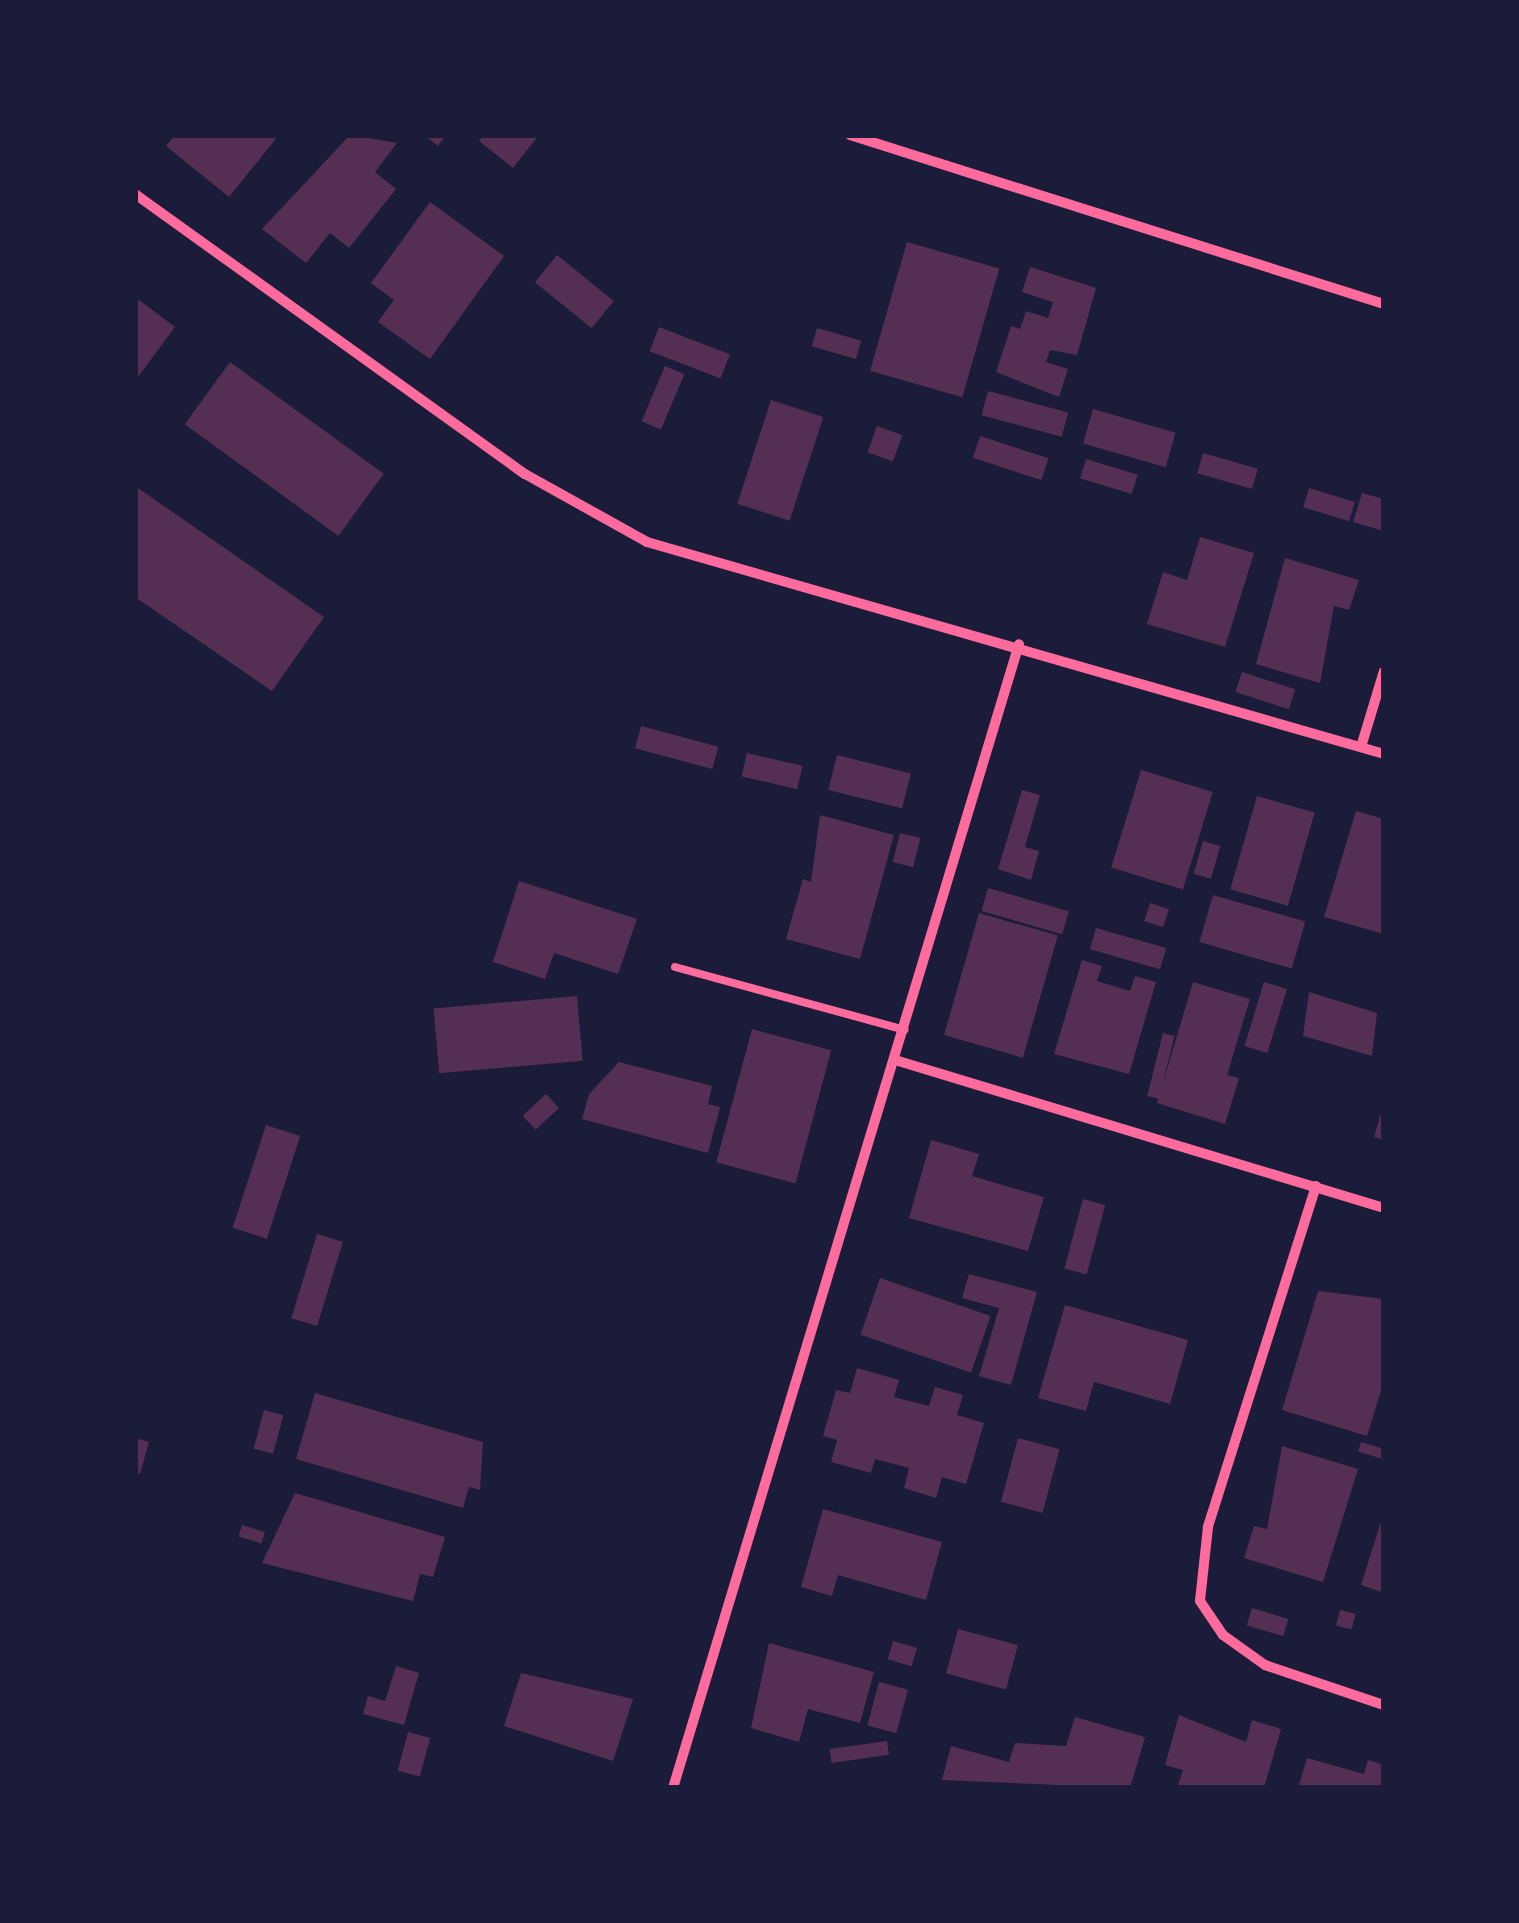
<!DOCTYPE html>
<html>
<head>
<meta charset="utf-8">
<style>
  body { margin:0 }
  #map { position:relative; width:1519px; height:1923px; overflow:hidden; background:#1b1b3a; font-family:"Times New Roman",serif }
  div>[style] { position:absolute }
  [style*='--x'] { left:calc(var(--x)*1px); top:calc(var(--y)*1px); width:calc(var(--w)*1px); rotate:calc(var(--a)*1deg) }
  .building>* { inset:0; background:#542f53; transform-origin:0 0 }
  .service>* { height:8px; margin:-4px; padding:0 4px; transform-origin:4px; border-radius:4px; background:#ff6b9d }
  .minor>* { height:10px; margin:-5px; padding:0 5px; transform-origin:5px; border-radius:5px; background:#ff6b9d }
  span { translate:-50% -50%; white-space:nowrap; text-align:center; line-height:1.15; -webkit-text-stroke:10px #1b1b3a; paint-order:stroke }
  .frame { position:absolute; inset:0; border:138px solid #1b1b3a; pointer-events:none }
</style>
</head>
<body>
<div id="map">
  <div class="building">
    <i style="clip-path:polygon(175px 135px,279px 135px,229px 197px,166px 146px)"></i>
    <i style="clip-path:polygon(350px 135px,397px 143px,375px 172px,396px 189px,349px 248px,330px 233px,306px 263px,262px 229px)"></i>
    <i style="clip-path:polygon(424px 135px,446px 135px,438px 146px)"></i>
    <i style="clip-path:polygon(484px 135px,539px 135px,513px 168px,479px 141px)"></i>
    <i style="clip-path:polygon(430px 202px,504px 256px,430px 359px,378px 322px,394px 300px,371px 283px)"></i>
    <i style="left:907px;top:242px;width:96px;height:134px;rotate:16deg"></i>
    <i style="left:557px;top:255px;width:73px;height:35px;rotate:39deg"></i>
    <i style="clip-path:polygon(1030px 267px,1096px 288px,1077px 355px,1050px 350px,1046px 362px,1068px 369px,1059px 397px,996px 372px,1011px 326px,1020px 329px,1026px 311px,1048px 318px,1053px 302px,1022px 292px)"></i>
    <i style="clip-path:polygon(135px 297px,175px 327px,135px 381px)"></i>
    <i style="left:659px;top:327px;width:76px;height:26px;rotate:21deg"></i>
    <i style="left:817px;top:328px;width:46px;height:19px;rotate:16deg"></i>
    <i style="left:230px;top:362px;width:190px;height:77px;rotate:36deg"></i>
    <i style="left:665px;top:366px;width:21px;height:60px;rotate:23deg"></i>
    <i style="left:988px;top:391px;width:83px;height:25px;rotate:15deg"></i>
    <i style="left:771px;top:400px;width:55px;height:109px;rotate:18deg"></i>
    <i style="left:1093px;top:409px;width:86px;height:36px;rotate:16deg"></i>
    <i style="left:877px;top:426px;width:27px;height:28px;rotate:20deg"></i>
    <i style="left:980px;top:436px;width:72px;height:23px;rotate:18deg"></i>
    <i style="left:1203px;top:453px;width:57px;height:21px;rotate:16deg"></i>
    <i style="left:1086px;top:459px;width:54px;height:20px;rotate:17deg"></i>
    <i style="clip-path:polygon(135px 486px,324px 617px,272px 691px,135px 597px)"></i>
    <i style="left:1309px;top:488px;width:48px;height:20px;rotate:17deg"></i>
    <i style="clip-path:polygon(1362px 493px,1384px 499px,1384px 531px,1353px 522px)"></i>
    <i style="clip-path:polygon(1200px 537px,1254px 553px,1225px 647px,1147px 624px,1163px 572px,1187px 580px)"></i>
    <i style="clip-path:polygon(1285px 558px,1359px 580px,1349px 610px,1334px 606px,1320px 683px,1256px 664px)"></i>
    <i style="left:1242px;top:672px;width:56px;height:21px;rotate:18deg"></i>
    <i style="left:641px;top:726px;width:80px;height:23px;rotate:15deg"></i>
    <i style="left:747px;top:753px;width:57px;height:24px;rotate:13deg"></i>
    <i style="left:837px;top:755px;width:76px;height:36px;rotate:14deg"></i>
    <i style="left:1141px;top:770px;width:75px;height:102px;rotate:17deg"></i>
    <i style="clip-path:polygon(1022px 790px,1040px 795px,1025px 847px,1039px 851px,1031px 880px,998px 869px)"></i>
    <i style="left:1257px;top:796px;width:60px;height:97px;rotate:16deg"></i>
    <i style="clip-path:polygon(1356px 811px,1384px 819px,1384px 934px,1324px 917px)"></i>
    <i style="clip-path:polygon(820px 815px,894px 835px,860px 959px,786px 939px,803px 879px,811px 882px)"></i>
    <i style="left:900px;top:833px;width:21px;height:30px;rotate:14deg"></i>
    <i style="left:1203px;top:841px;width:18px;height:34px;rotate:16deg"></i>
    <i style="clip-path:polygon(519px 881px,637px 919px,618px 974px,554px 953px,545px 979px,493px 962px)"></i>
    <i style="left:988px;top:888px;width:84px;height:24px;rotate:16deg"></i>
    <i style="left:1213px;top:895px;width:96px;height:49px;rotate:16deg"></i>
    <i style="left:1150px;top:903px;width:20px;height:19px;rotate:18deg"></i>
    <i style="left:979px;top:913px;width:82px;height:127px;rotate:16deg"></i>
    <i style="left:1096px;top:928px;width:73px;height:22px;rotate:16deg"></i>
    <i style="clip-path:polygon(1082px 960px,1102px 966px,1097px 981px,1130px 991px,1135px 976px,1156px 982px,1129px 1074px,1054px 1054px)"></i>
    <i style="clip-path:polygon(1193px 982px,1250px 999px,1227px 1075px,1239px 1078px,1225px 1124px,1157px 1103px)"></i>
    <i style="left:1264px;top:982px;width:24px;height:67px;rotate:17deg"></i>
    <i style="clip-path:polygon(1309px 992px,1377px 1013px,1372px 1056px,1303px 1036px)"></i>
    <i style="left:577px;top:996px;width:65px;height:144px;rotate:85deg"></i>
    <i style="left:752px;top:1029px;width:82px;height:138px;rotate:15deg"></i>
    <i style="left:1163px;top:1033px;width:12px;height:65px;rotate:14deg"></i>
    <i style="clip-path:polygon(619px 1062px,712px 1086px,708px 1104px,720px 1107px,708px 1153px,582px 1119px,589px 1094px)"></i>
    <i style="left:546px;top:1094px;width:19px;height:32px;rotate:47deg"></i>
    <i style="clip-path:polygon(1383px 1106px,1384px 1107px,1384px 1140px,1374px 1137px)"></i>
    <i style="left:266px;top:1125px;width:36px;height:108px;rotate:18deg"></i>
    <i style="clip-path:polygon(931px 1140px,979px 1154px,972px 1176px,1044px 1197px,1028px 1251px,909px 1218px)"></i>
    <i style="left:1083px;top:1199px;width:23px;height:72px;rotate:15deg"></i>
    <i style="left:317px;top:1234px;width:27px;height:88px;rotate:17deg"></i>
    <i style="clip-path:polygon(969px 1274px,1037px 1292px,1011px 1385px,979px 1376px,999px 1308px,962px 1298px)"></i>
    <i style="left:880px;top:1278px;width:117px;height:60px;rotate:19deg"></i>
    <i style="clip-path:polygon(1318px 1291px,1384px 1299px,1384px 1381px,1367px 1436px,1282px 1410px)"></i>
    <i style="clip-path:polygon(1065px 1305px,1188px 1340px,1170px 1404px,1094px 1382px,1086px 1411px,1038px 1398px)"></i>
    <i style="clip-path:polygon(857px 1368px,899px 1380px,894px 1397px,929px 1406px,935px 1387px,963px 1395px,957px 1415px,984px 1423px,966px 1484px,942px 1477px,936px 1498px,904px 1488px,909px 1468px,875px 1459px,871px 1473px,831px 1462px,837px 1440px,823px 1436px,836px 1390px,850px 1393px)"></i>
    <i style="clip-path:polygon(315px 1393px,483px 1442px,480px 1490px,469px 1487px,463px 1508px,296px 1459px)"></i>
    <i style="left:264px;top:1410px;width:20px;height:40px;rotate:15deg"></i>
    <i style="clip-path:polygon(135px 1438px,149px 1442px,140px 1474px,135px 1473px)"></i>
    <i style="left:1018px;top:1438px;width:43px;height:66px;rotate:15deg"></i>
    <i style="left:1361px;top:1442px;width:24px;height:10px;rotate:17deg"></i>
    <i style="clip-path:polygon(1282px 1446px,1358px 1469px,1323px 1582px,1244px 1558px,1254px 1526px,1267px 1529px)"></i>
    <i style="clip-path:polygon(295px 1493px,445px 1537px,433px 1577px,420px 1574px,413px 1601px,262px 1563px)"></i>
    <i style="clip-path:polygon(823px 1509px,942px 1542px,926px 1600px,838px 1575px,832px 1596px,801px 1587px)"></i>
    <i style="clip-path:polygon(1384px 1512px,1384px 1593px,1361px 1585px)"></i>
    <i style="left:242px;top:1525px;width:24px;height:12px;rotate:17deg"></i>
    <i style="left:1252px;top:1608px;width:38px;height:18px;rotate:17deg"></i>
    <i style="left:1340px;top:1610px;width:16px;height:16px;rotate:14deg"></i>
    <i style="left:958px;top:1629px;width:62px;height:46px;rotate:15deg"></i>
    <i style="left:893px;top:1641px;width:25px;height:19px;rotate:16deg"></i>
    <i style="clip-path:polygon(769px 1643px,874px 1672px,860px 1723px,808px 1709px,799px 1742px,751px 1728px)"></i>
    <i style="clip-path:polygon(396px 1666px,419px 1673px,404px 1725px,363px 1714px,368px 1696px,385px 1701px)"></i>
    <i style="clip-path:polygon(521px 1673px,633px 1699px,613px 1761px,504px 1726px)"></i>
    <i style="left:879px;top:1682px;width:30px;height:45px;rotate:15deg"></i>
    <i style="clip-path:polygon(1179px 1715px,1246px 1742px,1252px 1720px,1281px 1729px,1264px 1788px,1177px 1788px,1183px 1770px,1165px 1765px)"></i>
    <i style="clip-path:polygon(1075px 1717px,1145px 1737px,1130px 1788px,942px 1780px,951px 1746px,1009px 1762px,1015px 1743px,1066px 1746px)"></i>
    <i style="left:408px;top:1732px;width:23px;height:40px;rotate:15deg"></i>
    <i style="left:887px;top:1741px;width:14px;height:58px;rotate:82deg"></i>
    <i style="clip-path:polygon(1307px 1758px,1364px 1774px,1368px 1760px,1384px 1765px,1384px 1788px,1298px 1788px)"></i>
  </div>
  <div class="service">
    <i style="--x:675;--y:967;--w:238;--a:15.3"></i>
  </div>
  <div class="minor">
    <i style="--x:850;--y:135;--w:560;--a:17.56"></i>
    <i style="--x:135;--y:194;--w:480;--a:35.7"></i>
    <i style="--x:525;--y:474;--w:140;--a:29.1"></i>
    <i style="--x:647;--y:542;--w:767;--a:16.05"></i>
    <i style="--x:1361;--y:747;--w:79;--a:-73.2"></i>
    <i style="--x:895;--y:1060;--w:511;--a:16.84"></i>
    <i style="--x:1316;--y:1186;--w:358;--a:107.6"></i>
    <i style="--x:1208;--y:1527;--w:74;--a:96.2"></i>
    <i style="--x:1200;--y:1601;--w:41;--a:55.9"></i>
    <i style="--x:1223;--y:1635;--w:52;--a:35.5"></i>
    <i style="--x:1265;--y:1665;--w:126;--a:18.6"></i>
    <i style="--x:673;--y:1788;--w:1195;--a:-73.17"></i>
  </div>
  <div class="frame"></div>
</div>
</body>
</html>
